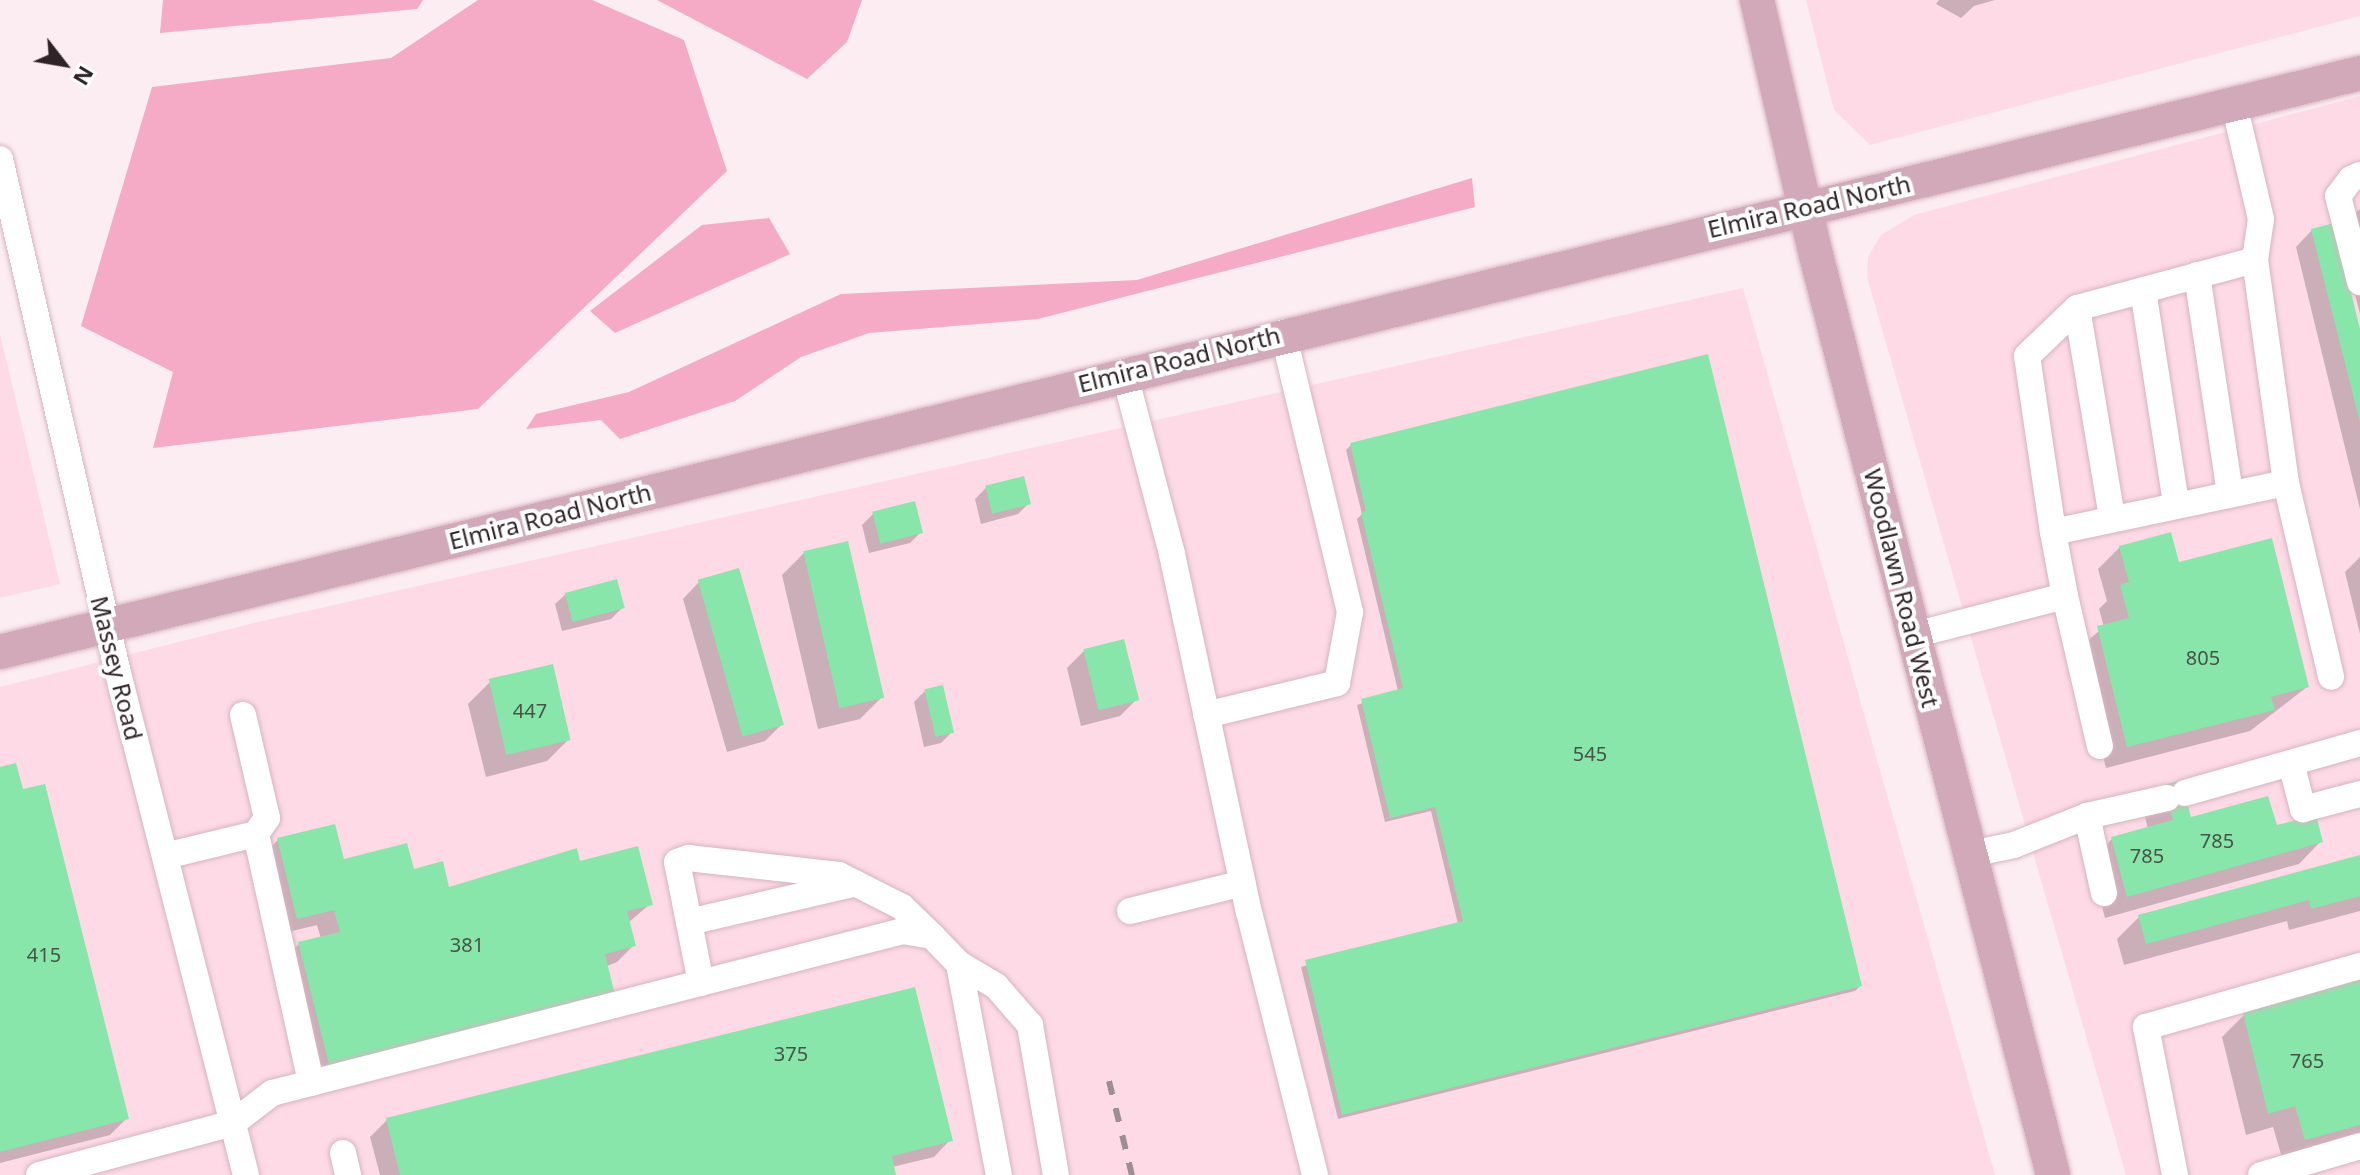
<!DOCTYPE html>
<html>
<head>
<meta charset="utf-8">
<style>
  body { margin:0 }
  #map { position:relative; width:2360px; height:1175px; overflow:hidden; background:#fcedf2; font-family:"Noto Sans",sans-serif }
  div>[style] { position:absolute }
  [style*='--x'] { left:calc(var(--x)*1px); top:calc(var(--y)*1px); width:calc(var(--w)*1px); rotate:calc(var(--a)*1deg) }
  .built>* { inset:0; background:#fddae6 }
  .green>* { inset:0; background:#f5aac6 }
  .shadow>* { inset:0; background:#0003 }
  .building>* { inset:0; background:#89e6ab; transform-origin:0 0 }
  .roads { filter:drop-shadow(0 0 2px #d7b4c0) drop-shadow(0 0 2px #d7b4c0) }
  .minor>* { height:26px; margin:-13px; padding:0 13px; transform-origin:13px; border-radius:13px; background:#fff }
  .major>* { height:34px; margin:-17px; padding:0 17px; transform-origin:17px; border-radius:17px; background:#d1a9b9 }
  .rail>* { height:6px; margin-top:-3px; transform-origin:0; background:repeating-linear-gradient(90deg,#9c8e92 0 14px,transparent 0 28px) }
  span { translate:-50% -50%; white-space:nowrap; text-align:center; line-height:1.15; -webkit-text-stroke:8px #fff; paint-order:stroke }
  .number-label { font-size:20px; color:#465448 }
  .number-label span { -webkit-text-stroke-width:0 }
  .street-label { font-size:24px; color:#302327 }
  .north { position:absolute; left:24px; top:24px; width:80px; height:80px; -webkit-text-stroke:6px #fff; paint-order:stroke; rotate:121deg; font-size:22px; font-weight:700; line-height:32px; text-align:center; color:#302327 }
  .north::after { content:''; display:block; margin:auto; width:28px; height:36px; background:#302327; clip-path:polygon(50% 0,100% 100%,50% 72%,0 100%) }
</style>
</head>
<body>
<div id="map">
  <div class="built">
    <i style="clip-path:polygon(1806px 0,2360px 0,2360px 16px,1870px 145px,1834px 110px)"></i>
    <i style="clip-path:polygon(2360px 96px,2360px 1175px,2126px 1175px,1867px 277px,1868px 257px,1881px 235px,1914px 215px)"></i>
    <i style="clip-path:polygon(1743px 288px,1995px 1175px,0 1175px,0 687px,258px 622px)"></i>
    <i style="clip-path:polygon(0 334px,60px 584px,0 598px)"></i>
  </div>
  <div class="green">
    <i style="clip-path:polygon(163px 0,423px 0,417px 9px,160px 33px)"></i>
    <i style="clip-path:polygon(478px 0,592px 0,684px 40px,727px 171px,478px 409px,153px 448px,173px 372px,81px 326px,152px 87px,391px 58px)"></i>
    <i style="clip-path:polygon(657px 0,862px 0,847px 42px,807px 79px)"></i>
    <i style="clip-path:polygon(1472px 178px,1475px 207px,1038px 319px,869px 333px,801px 357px,735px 401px,620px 439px,601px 420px,526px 429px,536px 414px,629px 392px,841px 294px,1137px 280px)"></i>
    <i style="clip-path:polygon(769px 218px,790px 254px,615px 333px,590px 311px,702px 225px)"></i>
  </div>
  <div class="shadow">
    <i style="clip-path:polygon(1939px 0,1995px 0,1974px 6px,1961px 18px,1936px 4px)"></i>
    <i style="clip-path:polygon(2360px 209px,2360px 248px,2341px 226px)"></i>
    <i style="clip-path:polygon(2312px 230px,2360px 338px,2360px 509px,2296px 247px)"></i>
    <i style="clip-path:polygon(2360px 288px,2360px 314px,2355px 294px)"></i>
    <i style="clip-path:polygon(1351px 445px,1860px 986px,1855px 991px,1338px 1119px,1301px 967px,1458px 924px,1431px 811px,1385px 822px,1357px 705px,1398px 691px,1357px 519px,1362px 514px,1346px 450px)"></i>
    <i style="clip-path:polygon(986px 488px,1029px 503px,1018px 514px,981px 524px,975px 499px)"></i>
    <i style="clip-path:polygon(873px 514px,921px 532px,910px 543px,869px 553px,862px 525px)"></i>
    <i style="clip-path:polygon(2120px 547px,2177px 564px,2307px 687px,2250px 731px,2106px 768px,2076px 650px,2104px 627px,2099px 609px,2107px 601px,2098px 569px)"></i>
    <i style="clip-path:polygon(804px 553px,882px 697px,860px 719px,818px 729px,782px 575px)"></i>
    <i style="clip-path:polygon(2360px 557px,2360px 634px,2345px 572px)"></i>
    <i style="clip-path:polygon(699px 582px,782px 724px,765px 741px,727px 752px,683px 599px)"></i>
    <i style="clip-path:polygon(566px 594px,622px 608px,611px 619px,562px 631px,555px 604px)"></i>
    <i style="clip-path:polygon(1084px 651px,1137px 699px,1120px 716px,1081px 726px,1067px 668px)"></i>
    <i style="clip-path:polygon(490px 682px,569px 739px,547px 761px,486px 777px,468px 704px)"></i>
    <i style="clip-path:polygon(925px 691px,952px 732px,941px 743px,924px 747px,914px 702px)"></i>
    <i style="clip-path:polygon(0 769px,127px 1118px,110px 1135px,0 1163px)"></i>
    <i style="clip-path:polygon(2165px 787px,2190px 820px,2275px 828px,2321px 841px,2299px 864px,2105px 918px,2090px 861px,2112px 839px,2148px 829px,2143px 809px)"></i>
    <i style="clip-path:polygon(278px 840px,342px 861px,412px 871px,447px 889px,578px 863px,650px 904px,628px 923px,633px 946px,617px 962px,314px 1083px,283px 961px,299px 944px,321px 939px,317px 925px,280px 934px,261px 857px)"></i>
    <i style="clip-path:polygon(2360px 857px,2360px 911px,2289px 930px,2287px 921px,2124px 965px,2117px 939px,2139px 917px)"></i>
    <i style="clip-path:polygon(2360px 979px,2360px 1139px,2283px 1161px,2273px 1127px,2246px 1135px,2222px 1037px,2244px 1015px)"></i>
    <i style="clip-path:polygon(387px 1120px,950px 1140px,934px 1157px,892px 1167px,894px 1175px,380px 1175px,370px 1137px)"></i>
  </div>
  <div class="building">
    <i style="clip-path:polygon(2334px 223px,2360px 329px,2360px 422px,2311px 229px)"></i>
    <i style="clip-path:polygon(1708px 354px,1862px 986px,1342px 1115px,1305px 960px,1463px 921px,1435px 807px,1390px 818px,1361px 699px,1403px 688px,1361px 512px,1366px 511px,1350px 443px)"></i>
    <i style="left:1024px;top:476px;width:29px;height:40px;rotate:76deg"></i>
    <i style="left:915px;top:501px;width:33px;height:44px;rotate:76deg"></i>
    <i style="clip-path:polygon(2171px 532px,2179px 562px,2272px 538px,2309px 687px,2271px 697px,2275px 710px,2127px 747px,2097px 626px,2129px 618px,2120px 585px,2129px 582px,2119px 546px)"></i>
    <i style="left:848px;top:541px;width:161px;height:46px;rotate:77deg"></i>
    <i style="left:739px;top:568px;width:163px;height:43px;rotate:74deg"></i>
    <i style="left:617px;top:579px;width:30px;height:54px;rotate:75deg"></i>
    <i style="left:1124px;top:639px;width:63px;height:42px;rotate:76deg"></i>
    <i style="left:553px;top:664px;width:78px;height:66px;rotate:77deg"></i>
    <i style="left:943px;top:685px;width:49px;height:19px;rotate:77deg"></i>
    <i style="clip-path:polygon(16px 763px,23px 789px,45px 784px,129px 1119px,0 1152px,0 767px)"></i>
    <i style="clip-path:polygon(2181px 780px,2191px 817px,2268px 796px,2277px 825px,2316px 815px,2323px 842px,2127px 897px,2111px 837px,2173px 820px,2164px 785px)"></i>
    <i style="clip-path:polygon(335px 824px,344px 859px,407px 843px,414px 869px,443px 861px,449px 887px,577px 848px,580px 861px,638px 846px,653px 905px,627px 911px,636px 946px,605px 954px,615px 995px,330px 1068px,298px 942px,340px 932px,334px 910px,297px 919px,277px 838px)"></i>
    <i style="clip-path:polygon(2360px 855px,2360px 896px,2311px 909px,2309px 900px,2146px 944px,2138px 915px)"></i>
    <i style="clip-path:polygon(2360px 977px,2360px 1125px,2305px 1140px,2295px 1106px,2268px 1114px,2243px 1013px)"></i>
    <i style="clip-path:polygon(915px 987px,953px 1141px,892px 1156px,896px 1175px,400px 1175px,386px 1118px)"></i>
  </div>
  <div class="roads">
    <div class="minor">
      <i style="--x:0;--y:159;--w:523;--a:77.08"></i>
      <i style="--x:117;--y:669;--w:522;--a:75.7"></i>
      <i style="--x:2360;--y:175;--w:10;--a:156"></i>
      <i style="--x:2351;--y:179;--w:21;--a:127"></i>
      <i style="--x:2338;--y:196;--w:60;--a:75.5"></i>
      <i style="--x:2353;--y:254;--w:7;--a:-16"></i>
      <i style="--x:2353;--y:254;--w:29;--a:76"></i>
      <i style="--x:2197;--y:275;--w:219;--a:81.4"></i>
      <i style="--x:2143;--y:290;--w:217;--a:81.2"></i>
      <i style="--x:2077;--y:308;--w:213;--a:80.5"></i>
      <i style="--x:1124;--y:372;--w:188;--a:75.2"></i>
      <i style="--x:1172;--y:554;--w:366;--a:77.9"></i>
      <i style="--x:1249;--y:912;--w:271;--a:75.9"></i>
      <i style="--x:2286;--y:483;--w:199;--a:76.9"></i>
      <i style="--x:2053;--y:532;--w:178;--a:-98.4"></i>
      <i style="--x:2027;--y:356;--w:69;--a:-43.8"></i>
      <i style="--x:2077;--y:308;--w:184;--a:-15.1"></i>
      <i style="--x:2065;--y:596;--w:154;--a:76.9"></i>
      <i style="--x:1914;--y:635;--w:156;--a:-14.5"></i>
      <i style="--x:2065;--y:596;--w:65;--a:-100.6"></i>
      <i style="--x:2053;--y:532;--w:238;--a:-11.9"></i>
      <i style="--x:2286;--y:483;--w:225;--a:-97.9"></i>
      <i style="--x:2255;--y:260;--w:41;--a:-81.7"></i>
      <i style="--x:2261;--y:219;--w:118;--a:-103.2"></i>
      <i style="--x:243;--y:715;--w:106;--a:76.9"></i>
      <i style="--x:267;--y:818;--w:19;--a:125"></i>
      <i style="--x:256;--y:834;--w:255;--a:77.5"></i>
      <i style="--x:1206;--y:715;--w:135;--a:-13.7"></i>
      <i style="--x:1337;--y:683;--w:72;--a:-79.6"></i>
      <i style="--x:1350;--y:612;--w:287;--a:-103.5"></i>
      <i style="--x:2291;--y:763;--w:48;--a:75.4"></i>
      <i style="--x:2303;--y:809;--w:59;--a:-14.7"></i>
      <i style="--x:2185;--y:793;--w:182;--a:-15.9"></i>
      <i style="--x:2087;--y:816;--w:79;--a:77.6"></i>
      <i style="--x:1971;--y:854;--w:44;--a:-11.8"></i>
      <i style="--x:2014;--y:845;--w:79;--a:-21.7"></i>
      <i style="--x:2087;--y:816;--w:82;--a:-12.7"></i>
      <i style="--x:165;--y:856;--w:94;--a:-13.6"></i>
      <i style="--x:1130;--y:911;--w:116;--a:-13.9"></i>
      <i style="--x:689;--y:922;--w:171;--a:-13.1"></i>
      <i style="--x:959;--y:964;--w:43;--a:30.7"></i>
      <i style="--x:996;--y:986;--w:52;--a:48.9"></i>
      <i style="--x:1030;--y:1025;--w:152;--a:80.2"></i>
      <i style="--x:701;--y:983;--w:123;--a:-101.2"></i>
      <i style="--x:677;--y:862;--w:12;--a:-20"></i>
      <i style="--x:688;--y:858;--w:152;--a:6.4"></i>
      <i style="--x:839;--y:875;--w:71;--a:26.9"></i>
      <i style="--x:902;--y:907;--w:42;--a:44"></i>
      <i style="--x:343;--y:1153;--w:23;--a:77"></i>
      <i style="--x:39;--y:1175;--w:201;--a:-15"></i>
      <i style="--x:233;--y:1123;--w:49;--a:-37.6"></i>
      <i style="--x:272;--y:1093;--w:651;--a:-14.4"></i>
      <i style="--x:903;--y:931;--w:29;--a:10"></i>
      <i style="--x:932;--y:936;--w:39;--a:46"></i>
      <i style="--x:959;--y:964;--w:215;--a:79.3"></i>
      <i style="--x:2175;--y:1175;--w:151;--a:-101.1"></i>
      <i style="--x:2146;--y:1027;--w:223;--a:-15.9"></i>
      <i style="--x:2261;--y:1175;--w:103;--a:-16.3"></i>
    </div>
    <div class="major">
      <i style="--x:1757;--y:0;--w:262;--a:77"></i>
      <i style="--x:1816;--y:255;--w:950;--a:75.55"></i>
      <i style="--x:0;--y:652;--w:2430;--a:-13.78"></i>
    </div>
  </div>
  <div class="rail">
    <i style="--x:1109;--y:1081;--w:97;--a:76.3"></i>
  </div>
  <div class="number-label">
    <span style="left:2203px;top:657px">805</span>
    <span style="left:530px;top:710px">447</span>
    <span style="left:1590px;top:753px">545</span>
    <span style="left:2217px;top:840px">785</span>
    <span style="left:2147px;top:855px">785</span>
    <span style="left:467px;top:944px">381</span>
    <span style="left:44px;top:954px">415</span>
    <span style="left:791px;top:1053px">375</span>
    <span style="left:2307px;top:1060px">765</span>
  </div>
  <div class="street-label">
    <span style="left:1809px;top:206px;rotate:-13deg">Elmira Road North</span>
    <span style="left:1179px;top:359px;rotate:-14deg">Elmira Road North</span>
    <span style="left:550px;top:516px;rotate:-14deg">Elmira Road North</span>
    <span style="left:1902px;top:588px;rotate:76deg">Woodlawn Road West</span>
    <span style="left:117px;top:668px;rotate:76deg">Massey Road</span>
  </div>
  <div class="north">N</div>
</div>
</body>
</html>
